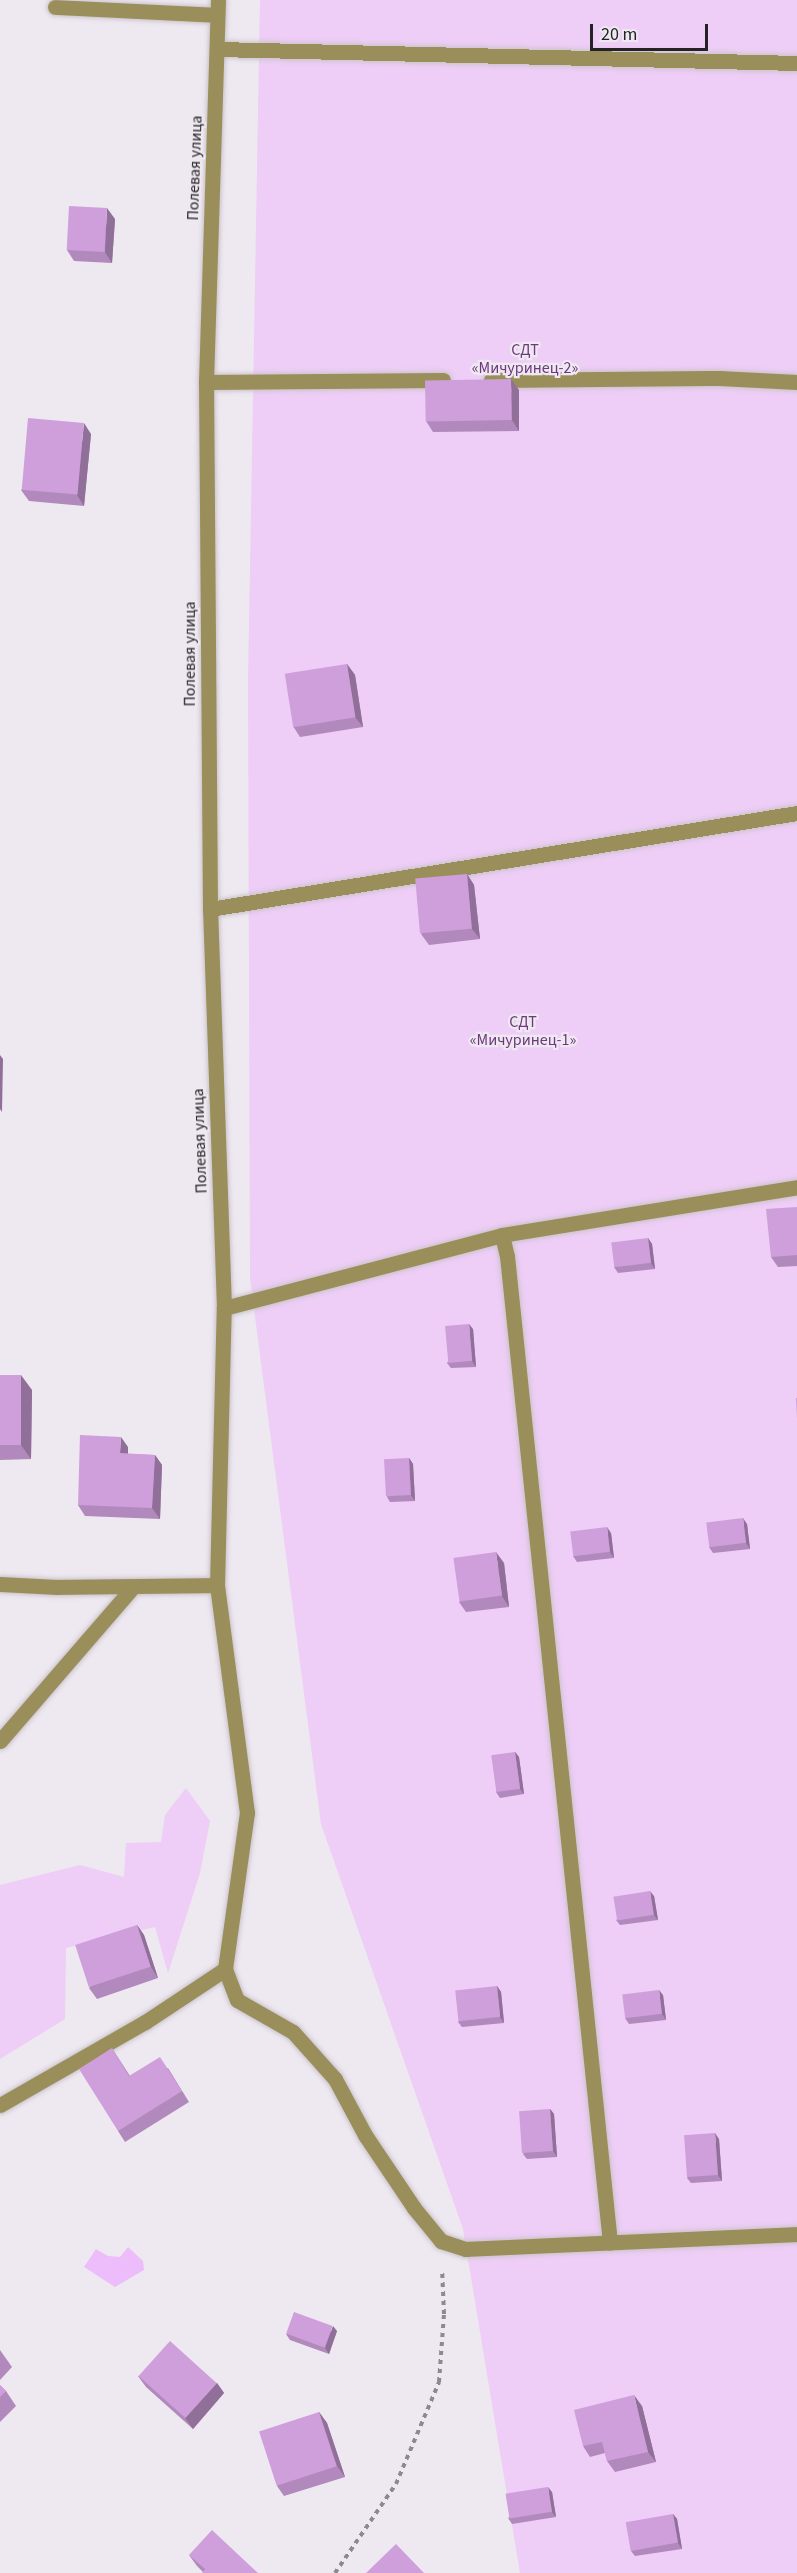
<!DOCTYPE html>
<html>
<head>
<meta charset="utf-8">
<style>
  body { margin:0 }
  #map { position:relative; width:797px; height:2573px; overflow:hidden; background:#eee8f0; font-family:"Source Sans 3",sans-serif }
  div>[style] { position:absolute }
  [style*='--x'] { left:calc(var(--x)*1px); top:calc(var(--y)*1px); width:calc(var(--w)*1px); rotate:calc(var(--a)*1deg) }
  .green>* { inset:0; background:#eecdf6 }
  .water>* { inset:0; background:#edbcfa }
  .path>* { height:4px; margin-top:-2px; transform-origin:0; background:repeating-linear-gradient(90deg,#8e898f 0 4.5px,transparent 0 9px) }
  .roads { filter:drop-shadow(0 0 2px #cac4cb) drop-shadow(0 0 2px #cac4cb) }
  .lane>* { height:15px; margin:-7.5px; padding:0 7.5px; transform-origin:7.5px; border-radius:7.5px; background:#9a8e5b }
  .street>* { height:15px; margin:-7.5px; padding:0 7.5px; transform-origin:7.5px; border-radius:7.5px; background:#9a8e5b }
  .wall>* { inset:0; background:#b189bc }
  .shaded-wall>* { inset:0; background:#906f99 }
  .building>* { inset:0; background:#ce9fdb; transform-origin:0 0 }
  span { translate:-50% -50%; white-space:nowrap; text-align:center; line-height:1.15; -webkit-text-stroke:4.5px #eee8f0; paint-order:stroke }
  .street-label { font-size:16px; color:#252225 }
  .park-label { font-size:16px; color:#70377f }
  .scale { position:absolute; left:590px; top:24px; width:118px; height:27px; box-sizing:border-box; border:3px solid #252225; border-top:0; padding-left:8px; font-size:18px; line-height:21px; white-space:nowrap; color:#252225; -webkit-text-stroke:4px #eee8f0; paint-order:stroke }
</style>
</head>
<body>
<div id="map">
  <div class="green">
    <i style="clip-path:polygon(260px 0,797px 0,797px 2573px,520px 2573px,463px 2229px,321px 1824px,250px 1278px,248px 682px)"></i>
    <i style="clip-path:polygon(186px 1788px,210px 1821px,200px 1873px,168px 1973px,155px 1927px,66px 1948px,65px 2019px,0 2059px,0 1885px,80px 1865px,124px 1877px,126px 1843px,161px 1842px,165px 1815px)"></i>
  </div>
  <div class="water">
    <i style="clip-path:polygon(128px 2247px,143px 2261px,144px 2270px,115px 2287px,84px 2267px,96px 2249px,108px 2256px,120px 2257px)"></i>
  </div>
  <div class="path">
    <i style="--x:335;--y:2573;--w:108;--a:-55.6"></i>
    <i style="--x:396;--y:2484;--w:111;--a:-67.1"></i>
    <i style="--x:439;--y:2382;--w:68;--a:-85.8"></i>
    <i style="--x:444;--y:2314;--w:45;--a:-92.5"></i>
  </div>
  <div class="roads">
    <div class="lane">
      <i style="--x:55;--y:7;--w:162;--a:2.8"></i>
      <i style="--x:217;--y:49;--w:580;--a:1.38"></i>
      <i style="--x:491;--y:380;--w:228;--a:-0.5"></i>
      <i style="--x:719;--y:378;--w:78;--a:2.9"></i>
      <i style="--x:206;--y:382;--w:237;--a:-0.5"></i>
      <i style="--x:210;--y:909;--w:595;--a:-9.29"></i>
      <i style="--x:502;--y:1235;--w:22;--a:77"></i>
      <i style="--x:507;--y:1256;--w:992;--a:84.04"></i>
      <i style="--x:224;--y:1308;--w:287;--a:-14.7"></i>
      <i style="--x:502;--y:1235;--w:299;--a:-9.2"></i>
      <i style="--x:0;--y:1741;--w:203;--a:-49.2"></i>
      <i style="--x:225;--y:1969;--w:33;--a:69"></i>
      <i style="--x:237;--y:2000;--w:64;--a:29.7"></i>
      <i style="--x:293;--y:2032;--w:63;--a:48.2"></i>
      <i style="--x:335;--y:2079;--w:64;--a:61.8"></i>
      <i style="--x:365;--y:2135;--w:88;--a:56.1"></i>
      <i style="--x:414;--y:2208;--w:43;--a:50.7"></i>
      <i style="--x:441;--y:2241;--w:26;--a:18"></i>
      <i style="--x:466;--y:2249;--w:331;--a:-2.6"></i>
    </div>
    <div class="street">
      <i style="--x:0;--y:1584;--w:57;--a:3"></i>
      <i style="--x:57;--y:1587;--w:160;--a:-0.7"></i>
      <i style="--x:0;--y:2105;--w:167;--a:-29.8"></i>
      <i style="--x:145;--y:2022;--w:96;--a:-33.5"></i>
      <i style="--x:225;--y:1969;--w:158;--a:-82"></i>
      <i style="--x:247;--y:1813;--w:230;--a:-97.5"></i>
      <i style="--x:217;--y:1585;--w:277;--a:-88.6"></i>
      <i style="--x:224;--y:1308;--w:399;--a:-92"></i>
      <i style="--x:210;--y:909;--w:527;--a:-90.43"></i>
      <i style="--x:206;--y:382;--w:382;--a:-88.2"></i>
    </div>
  </div>
  <div class="wall">
    <i style="clip-path:polygon(115px 219px,112px 263px,74px 261px,67px 250px)"></i>
    <i style="clip-path:polygon(519px 390px,519px 431px,433px 432px,426px 421px)"></i>
    <i style="clip-path:polygon(91px 434px,84px 506px,29px 501px,21px 490px)"></i>
    <i style="clip-path:polygon(347px 664px,355px 675px,363px 727px,300px 737px,293px 726px)"></i>
    <i style="clip-path:polygon(467px 874px,474px 885px,480px 939px,429px 945px,421px 934px)"></i>
    <i style="clip-path:polygon(797px 1207px,797px 1266px,778px 1267px,771px 1257px)"></i>
    <i style="clip-path:polygon(648px 1238px,652px 1244px,655px 1269px,618px 1273px,614px 1267px)"></i>
    <i style="clip-path:polygon(473px 1329px,476px 1367px,451px 1368px,447px 1363px)"></i>
    <i style="clip-path:polygon(0 1375px,32px 1390px,31px 1459px,0 1460px)"></i>
    <i style="clip-path:polygon(128px 1447px,128px 1454px,155px 1455px,162px 1465px,160px 1519px,85px 1516px,78px 1505px)"></i>
    <i style="clip-path:polygon(409px 1458px,413px 1464px,415px 1501px,390px 1502px,387px 1497px)"></i>
    <i style="clip-path:polygon(747px 1524px,750px 1549px,713px 1553px,709px 1547px)"></i>
    <i style="clip-path:polygon(611px 1533px,614px 1558px,577px 1562px,573px 1556px)"></i>
    <i style="clip-path:polygon(504px 1563px,509px 1607px,466px 1612px,459px 1602px)"></i>
    <i style="clip-path:polygon(515px 1752px,519px 1757px,524px 1794px,500px 1798px,496px 1792px)"></i>
    <i style="clip-path:polygon(654px 1896px,658px 1920px,620px 1925px,616px 1920px)"></i>
    <i style="clip-path:polygon(137px 1925px,144px 1935px,158px 1978px,97px 1999px,89px 1988px)"></i>
    <i style="clip-path:polygon(497px 1986px,501px 1992px,504px 2023px,462px 2027px,458px 2022px)"></i>
    <i style="clip-path:polygon(663px 1995px,666px 2020px,629px 2024px,625px 2018px)"></i>
    <i style="clip-path:polygon(112px 2048px,130px 2076px,168px 2068px,189px 2102px,125px 2142px,118px 2131px)"></i>
    <i style="clip-path:polygon(550px 2109px,554px 2114px,557px 2157px,527px 2159px,523px 2154px)"></i>
    <i style="clip-path:polygon(719px 2139px,722px 2181px,691px 2183px,687px 2178px)"></i>
    <i style="clip-path:polygon(337px 2331px,329px 2354px,290px 2340px,286px 2334px)"></i>
    <i style="clip-path:polygon(0 2350px,12px 2367px,0 2380px)"></i>
    <i style="clip-path:polygon(138px 2376px,217px 2383px,224px 2393px,193px 2429px,146px 2387px)"></i>
    <i style="clip-path:polygon(0 2385px,6px 2391px,16px 2406px,0 2422px)"></i>
    <i style="clip-path:polygon(642px 2406px,656px 2462px,615px 2472px,607px 2461px,605px 2453px,590px 2457px,583px 2446px)"></i>
    <i style="clip-path:polygon(319px 2412px,327px 2423px,345px 2477px,284px 2496px,277px 2486px)"></i>
    <i style="clip-path:polygon(552px 2492px,556px 2517px,512px 2524px,508px 2518px)"></i>
    <i style="clip-path:polygon(673px 2514px,677px 2519px,682px 2549px,635px 2556px,631px 2551px)"></i>
    <i style="clip-path:polygon(189px 2555px,258px 2573px,203px 2572px,197px 2566px)"></i>
  </div>
  <div class="shaded-wall">
    <i style="clip-path:polygon(107px 208px,115px 219px,112px 263px,105px 252px)"></i>
    <i style="clip-path:polygon(511px 379px,519px 390px,519px 431px,512px 420px)"></i>
    <i style="clip-path:polygon(84px 423px,91px 434px,84px 506px,77px 495px)"></i>
    <i style="clip-path:polygon(347px 664px,355px 675px,363px 727px,355px 717px)"></i>
    <i style="clip-path:polygon(467px 874px,474px 885px,480px 939px,472px 929px)"></i>
    <i style="clip-path:polygon(0 1055px,3px 1059px,2px 1112px,0 1109px)"></i>
    <i style="clip-path:polygon(648px 1238px,652px 1244px,655px 1269px,651px 1263px)"></i>
    <i style="clip-path:polygon(469px 1324px,473px 1329px,476px 1367px,472px 1361px)"></i>
    <i style="clip-path:polygon(21px 1375px,32px 1390px,31px 1459px,21px 1445px)"></i>
    <i style="clip-path:polygon(121px 1437px,128px 1447px,128px 1464px,120px 1453px)"></i>
    <i style="clip-path:polygon(155px 1455px,162px 1465px,160px 1519px,152px 1508px)"></i>
    <i style="clip-path:polygon(409px 1458px,413px 1464px,415px 1501px,411px 1495px)"></i>
    <i style="clip-path:polygon(743px 1518px,747px 1524px,750px 1549px,746px 1543px)"></i>
    <i style="clip-path:polygon(607px 1527px,611px 1533px,614px 1558px,610px 1552px)"></i>
    <i style="clip-path:polygon(496px 1552px,504px 1563px,509px 1607px,502px 1596px)"></i>
    <i style="clip-path:polygon(515px 1752px,519px 1757px,524px 1794px,520px 1789px)"></i>
    <i style="clip-path:polygon(650px 1891px,654px 1896px,658px 1920px,654px 1915px)"></i>
    <i style="clip-path:polygon(137px 1925px,144px 1935px,158px 1978px,151px 1967px)"></i>
    <i style="clip-path:polygon(497px 1986px,501px 1992px,504px 2023px,500px 2017px)"></i>
    <i style="clip-path:polygon(659px 1990px,663px 1995px,666px 2020px,662px 2014px)"></i>
    <i style="clip-path:polygon(550px 2109px,554px 2114px,557px 2157px,553px 2151px)"></i>
    <i style="clip-path:polygon(715px 2133px,719px 2139px,722px 2181px,718px 2175px)"></i>
    <i style="clip-path:polygon(333px 2326px,337px 2331px,329px 2354px,325px 2348px)"></i>
    <i style="clip-path:polygon(217px 2383px,224px 2393px,193px 2429px,185px 2418px)"></i>
    <i style="clip-path:polygon(634px 2395px,642px 2406px,656px 2462px,648px 2452px)"></i>
    <i style="clip-path:polygon(319px 2412px,327px 2423px,345px 2477px,337px 2466px)"></i>
    <i style="clip-path:polygon(548px 2487px,552px 2492px,556px 2517px,552px 2512px)"></i>
    <i style="clip-path:polygon(673px 2514px,677px 2519px,682px 2549px,678px 2543px)"></i>
  </div>
  <div class="building">
    <i style="left:69px;top:206px;width:38px;height:44px;rotate:3deg"></i>
    <i style="left:511px;top:379px;width:41px;height:86px;rotate:89deg"></i>
    <i style="left:28px;top:418px;width:56px;height:72px;rotate:5deg"></i>
    <i style="left:347px;top:664px;width:54px;height:63px;rotate:81deg"></i>
    <i style="left:467px;top:874px;width:55px;height:52px;rotate:85deg"></i>
    <i style="clip-path:polygon(797px 1207px,797px 1255px,771px 1257px,766px 1209px)"></i>
    <i style="left:648px;top:1238px;width:25px;height:37px;rotate:83deg"></i>
    <i style="left:469px;top:1324px;width:37px;height:24px;rotate:85deg"></i>
    <i style="left:0;top:1375px;width:21px;height:70px"></i>
    <i style="clip-path:polygon(796px 1398px,797px 1398px,797px 1418px)"></i>
    <i style="clip-path:polygon(80px 1435px,121px 1437px,120px 1453px,155px 1455px,152px 1508px,78px 1505px)"></i>
    <i style="left:409px;top:1458px;width:37px;height:25px;rotate:87deg"></i>
    <i style="left:743px;top:1518px;width:25px;height:37px;rotate:83deg"></i>
    <i style="left:607px;top:1527px;width:25px;height:37px;rotate:83deg"></i>
    <i style="left:496px;top:1552px;width:44px;height:43px;rotate:82deg"></i>
    <i style="left:515px;top:1752px;width:37px;height:24px;rotate:82deg"></i>
    <i style="left:650px;top:1891px;width:24px;height:37px;rotate:81deg"></i>
    <i style="left:137px;top:1925px;width:44px;height:65px;rotate:72deg"></i>
    <i style="left:497px;top:1986px;width:31px;height:42px;rotate:84deg"></i>
    <i style="left:659px;top:1990px;width:24px;height:37px;rotate:83deg"></i>
    <i style="clip-path:polygon(112px 2048px,129px 2076px,160px 2057px,182px 2091px,118px 2131px,79px 2069px)"></i>
    <i style="left:550px;top:2109px;width:42px;height:31px;rotate:86deg"></i>
    <i style="left:715px;top:2133px;width:42px;height:31px;rotate:86deg"></i>
    <i style="left:294px;top:2312px;width:41px;height:23px;rotate:20deg"></i>
    <i style="left:170px;top:2341px;width:63px;height:47px;rotate:42deg"></i>
    <i style="clip-path:polygon(0 2385px,6px 2391px,0 2397px)"></i>
    <i style="clip-path:polygon(634px 2395px,648px 2452px,607px 2461px,602px 2442px,583px 2446px,574px 2410px)"></i>
    <i style="left:319px;top:2412px;width:57px;height:63px;rotate:72deg"></i>
    <i style="left:548px;top:2487px;width:25px;height:43px;rotate:81deg"></i>
    <i style="left:673px;top:2514px;width:29px;height:48px;rotate:80deg"></i>
    <i style="clip-path:polygon(212px 2530px,258px 2573px,202px 2573px,205px 2569px,189px 2555px)"></i>
    <i style="clip-path:polygon(396px 2544px,424px 2573px,366px 2573px)"></i>
  </div>
  <div class="street-label">
    <span style="left:195px;top:168px;rotate:-88deg">Полевая улица</span>
    <span style="left:190px;top:654px;rotate:-90deg">Полевая улица</span>
    <span style="left:200px;top:1141px;rotate:-92deg">Полевая улица</span>
  </div>
  <div class="park-label">
    <span style="left:525px;top:359px">СДТ<br>«Мичуринец-2»</span>
    <span style="left:523px;top:1031px">СДТ<br>«Мичуринец-1»</span>
  </div>
  <div class="scale">20 m</div>
</div>
</body>
</html>
